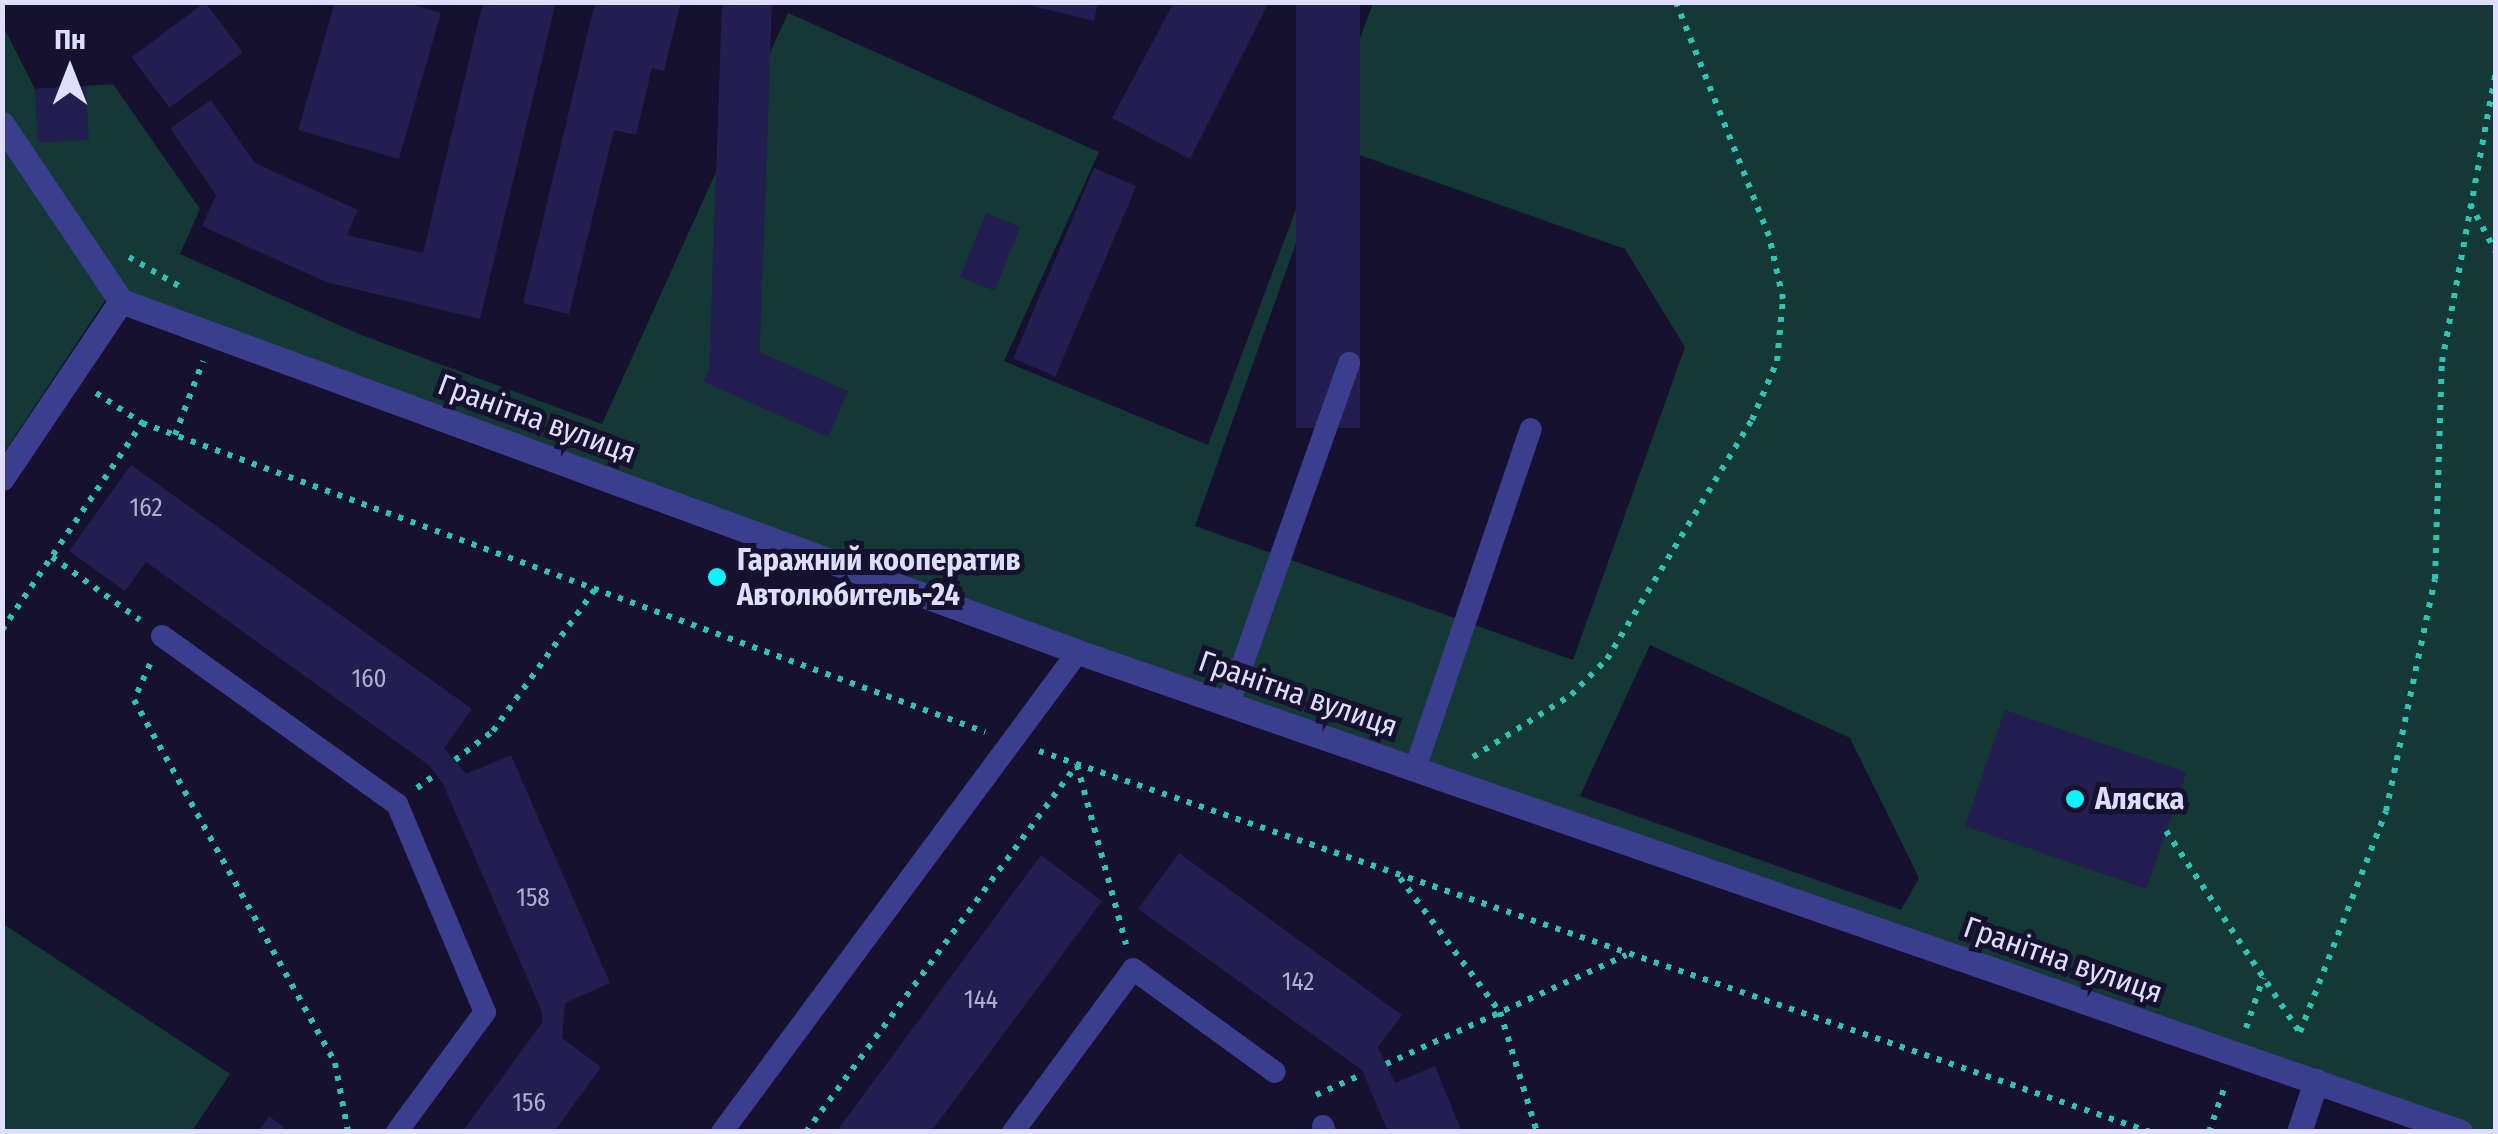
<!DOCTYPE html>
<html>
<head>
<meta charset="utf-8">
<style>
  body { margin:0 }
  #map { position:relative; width:2498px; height:1134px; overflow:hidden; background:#15112e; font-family:"Fira Sans Condensed",sans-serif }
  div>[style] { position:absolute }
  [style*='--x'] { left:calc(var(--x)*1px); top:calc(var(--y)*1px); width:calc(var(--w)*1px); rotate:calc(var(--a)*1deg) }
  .green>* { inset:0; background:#143835 }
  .building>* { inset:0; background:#241d4f; transform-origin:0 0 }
  .path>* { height:6px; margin-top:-3px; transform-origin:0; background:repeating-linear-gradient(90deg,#2ec3b2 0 5px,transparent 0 13px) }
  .service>* { height:22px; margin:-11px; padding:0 11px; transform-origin:11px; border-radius:11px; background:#3b3d8e }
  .minor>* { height:25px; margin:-12.5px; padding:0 12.5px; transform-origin:12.5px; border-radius:12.5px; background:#3b3d8e }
  .dots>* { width:28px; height:28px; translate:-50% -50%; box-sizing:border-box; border:5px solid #15112e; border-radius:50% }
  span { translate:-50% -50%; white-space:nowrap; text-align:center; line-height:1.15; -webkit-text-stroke:10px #15112e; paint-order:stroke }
  .number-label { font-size:25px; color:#b1aed3 }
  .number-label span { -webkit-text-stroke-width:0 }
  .street-label { font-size:30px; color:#e0deff }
  .poi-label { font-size:30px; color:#e0deff; font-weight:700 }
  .left { translate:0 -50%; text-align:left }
  .frame { position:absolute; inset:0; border:5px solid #e0deff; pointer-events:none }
  .north { position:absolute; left:20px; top:20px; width:100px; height:100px; -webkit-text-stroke:8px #15112e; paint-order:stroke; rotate:0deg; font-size:28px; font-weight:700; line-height:40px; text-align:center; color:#e0deff }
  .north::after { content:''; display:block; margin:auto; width:35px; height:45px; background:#e0deff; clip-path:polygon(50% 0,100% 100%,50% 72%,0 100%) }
</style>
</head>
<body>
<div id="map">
  <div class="green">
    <i style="clip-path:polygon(evenodd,1373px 3px,2495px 3px,2495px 1131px,2455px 1131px,1078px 652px,112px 290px,3px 454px,2px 24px,35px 89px,113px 84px,200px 209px,180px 254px,359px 334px,602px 424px,788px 13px,1099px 152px,1004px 361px,1208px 445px,1373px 3px,1331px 145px,1625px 249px,1685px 347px,1573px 660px,1195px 526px,1331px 145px,1373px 3px,1650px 645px,1850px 738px,1919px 878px,1901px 910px,1580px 796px,1650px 645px)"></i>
    <i style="clip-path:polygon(2px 923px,230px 1074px,192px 1131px,3px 1131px)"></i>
  </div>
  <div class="building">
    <i style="left:205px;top:2px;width:63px;height:92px;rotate:53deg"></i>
    <i style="clip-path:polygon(335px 2px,405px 2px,441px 13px,399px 159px,298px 130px)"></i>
    <i style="clip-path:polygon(483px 2px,556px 2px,480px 319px,326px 282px,202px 226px,216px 195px,170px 128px,211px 100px,255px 163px,358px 210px,347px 235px,423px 253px)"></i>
    <i style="clip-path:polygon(595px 2px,681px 2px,664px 71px,652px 68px,636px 135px,614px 130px,569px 314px,523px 303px)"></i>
    <i style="left:722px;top:2px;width:50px;height:368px;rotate:2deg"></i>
    <i style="clip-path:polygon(1016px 2px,1098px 2px,1094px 21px)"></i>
    <i style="clip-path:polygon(1174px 2px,1269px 2px,1190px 159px,1112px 118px)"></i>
    <i style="left:1296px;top:2px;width:64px;height:426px"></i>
    <i style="left:86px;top:86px;width:54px;height:51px;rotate:87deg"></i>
    <i style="left:1094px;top:168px;width:46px;height:207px;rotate:23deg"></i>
    <i style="left:986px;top:213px;width:37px;height:69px;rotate:22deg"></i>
    <i style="left:724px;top:336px;width:136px;height:50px;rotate:24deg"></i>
    <i style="clip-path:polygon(131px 465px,472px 709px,444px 748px,466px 774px,511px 755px,610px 983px,565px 1003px,562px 1038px,601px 1067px,554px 1132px,462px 1132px,542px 1023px,542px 1012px,443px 784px,430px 766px,146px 562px,125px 591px,69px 551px)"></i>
    <i style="left:2005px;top:710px;width:192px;height:123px;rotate:19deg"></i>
    <i style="clip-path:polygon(1179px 853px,1402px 1015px,1378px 1047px,1395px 1083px,1435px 1066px,1462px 1132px,1388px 1132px,1362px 1070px,1138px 909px)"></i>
    <i style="clip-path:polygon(1041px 855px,1102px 901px,931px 1132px,836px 1132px)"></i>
    <i style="clip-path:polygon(269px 1116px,290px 1132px,258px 1132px)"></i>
  </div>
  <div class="path">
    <i style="--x:2470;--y:204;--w:55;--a:61.6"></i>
    <i style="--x:129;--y:257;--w:58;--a:30.1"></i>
    <i style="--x:96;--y:393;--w:55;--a:33.1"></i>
    <i style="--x:142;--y:423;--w:898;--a:20.13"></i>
    <i style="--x:175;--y:435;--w:79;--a:-69.3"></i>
    <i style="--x:52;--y:557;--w:108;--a:35.6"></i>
    <i style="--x:2;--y:630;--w:250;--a:-55.9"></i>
    <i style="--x:150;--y:664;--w:39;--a:114"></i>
    <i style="--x:134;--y:700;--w:415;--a:61"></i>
    <i style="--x:335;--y:1063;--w:70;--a:79.3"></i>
    <i style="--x:1039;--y:751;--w:1175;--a:18.93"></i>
    <i style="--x:1473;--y:757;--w:116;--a:-32.3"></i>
    <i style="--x:1571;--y:695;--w:51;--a:-45"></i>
    <i style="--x:1607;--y:659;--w:280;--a:-58.8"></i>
    <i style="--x:1752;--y:420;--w:64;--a:-67"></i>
    <i style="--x:1777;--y:361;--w:62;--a:-84.5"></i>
    <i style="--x:1783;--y:299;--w:65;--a:-102.5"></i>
    <i style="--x:1769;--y:236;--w:252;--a:-111.7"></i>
    <i style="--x:455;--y:760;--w:48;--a:-37.3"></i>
    <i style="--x:493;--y:731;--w:175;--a:-54.3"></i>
    <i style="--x:1077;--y:765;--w:186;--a:74.7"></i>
    <i style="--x:417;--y:788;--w:24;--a:-36"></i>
    <i style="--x:2166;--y:831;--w:240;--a:56.4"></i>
    <i style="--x:1400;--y:878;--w:167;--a:53.3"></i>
    <i style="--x:1500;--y:1012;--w:126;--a:72.9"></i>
    <i style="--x:2246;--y:1028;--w:53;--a:-71.2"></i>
    <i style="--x:2300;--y:1032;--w:237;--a:-68.7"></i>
    <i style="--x:2386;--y:811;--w:237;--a:-78.1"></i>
    <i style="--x:2435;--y:579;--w:217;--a:-88.2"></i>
    <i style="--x:2442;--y:362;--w:296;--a:-79.5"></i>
    <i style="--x:1386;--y:1064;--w:264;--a:-24.4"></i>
    <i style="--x:1316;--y:1095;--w:51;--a:-24.1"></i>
    <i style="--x:806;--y:1132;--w:456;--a:-53.6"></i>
    <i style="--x:2209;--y:1132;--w:52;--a:-70.9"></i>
  </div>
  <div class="service">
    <i style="--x:162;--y:636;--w:289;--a:35.6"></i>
    <i style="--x:397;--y:804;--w:226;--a:67.1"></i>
    <i style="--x:485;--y:1012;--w:149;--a:126.3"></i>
    <i style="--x:1228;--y:705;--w:363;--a:-70.5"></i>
    <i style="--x:1415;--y:769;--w:359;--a:-71.2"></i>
    <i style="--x:1323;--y:1126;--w:6;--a:72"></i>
    <i style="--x:722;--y:1132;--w:598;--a:-53.44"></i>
    <i style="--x:1013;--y:1132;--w:202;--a:-53.6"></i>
    <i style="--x:1133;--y:969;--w:175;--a:36"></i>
  </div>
  <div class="minor">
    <i style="--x:2;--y:124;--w:213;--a:56.1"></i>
    <i style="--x:121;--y:301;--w:1019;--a:20.14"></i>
    <i style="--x:1078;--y:652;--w:1463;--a:19.15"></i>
    <i style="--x:2;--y:478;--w:213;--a:-56.1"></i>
    <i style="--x:2299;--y:1132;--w:54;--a:-71.6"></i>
  </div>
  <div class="dots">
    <i style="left:717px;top:577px;background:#0af4ff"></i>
    <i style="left:2075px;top:799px;background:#0af4ff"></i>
  </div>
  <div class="number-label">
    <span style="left:146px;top:508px">162</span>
    <span style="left:369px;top:679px">160</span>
    <span style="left:533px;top:898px">158</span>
    <span style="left:1298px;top:982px">142</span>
    <span style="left:981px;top:1000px">144</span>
    <span style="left:529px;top:1103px">156</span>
  </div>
  <div class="street-label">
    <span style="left:537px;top:419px;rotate:20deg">Гранітна вулиця</span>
    <span style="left:1298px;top:694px;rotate:19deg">Гранітна вулиця</span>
    <span style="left:2063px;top:960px;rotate:19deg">Гранітна вулиця</span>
  </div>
  <div class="poi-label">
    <span class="left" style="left:737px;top:577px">Гаражний кооператив<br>Автолюбитель-24</span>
    <span class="left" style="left:2095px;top:799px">Аляска</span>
  </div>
  <div class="frame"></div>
  <div class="north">Пн</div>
</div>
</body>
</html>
